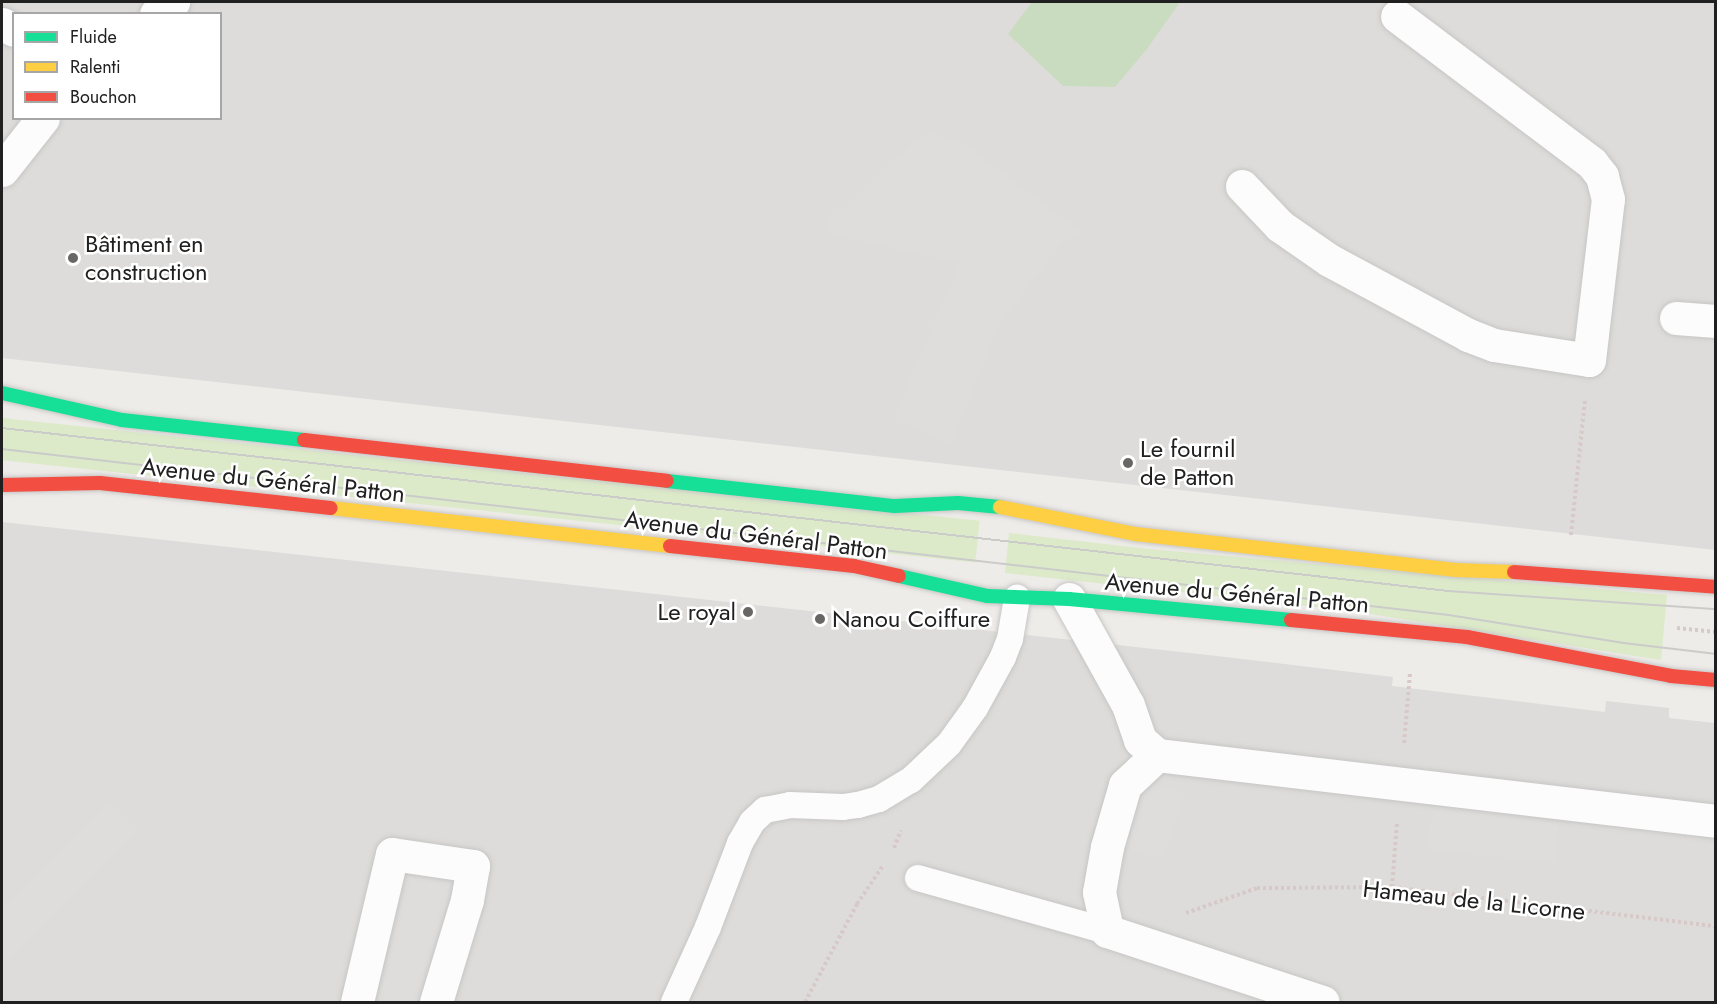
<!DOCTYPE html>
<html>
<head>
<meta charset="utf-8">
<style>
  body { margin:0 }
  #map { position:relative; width:1717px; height:1004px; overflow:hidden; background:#eeece9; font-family:Jost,sans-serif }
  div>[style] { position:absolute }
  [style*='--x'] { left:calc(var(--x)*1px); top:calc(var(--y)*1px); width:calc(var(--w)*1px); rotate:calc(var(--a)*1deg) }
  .residential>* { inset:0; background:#dddcda }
  .grass>* { inset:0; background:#dceac9; transform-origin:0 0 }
  .forest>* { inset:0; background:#cadcbf }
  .parking>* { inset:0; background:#dedddc; transform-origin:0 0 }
  .path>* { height:4px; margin-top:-2px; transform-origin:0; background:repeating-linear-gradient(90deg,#d7c9c8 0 3px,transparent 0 6px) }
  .roads { filter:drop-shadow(0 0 2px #c7c6c5) drop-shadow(0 0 2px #c7c6c5) }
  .lane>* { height:26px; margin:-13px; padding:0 13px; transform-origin:13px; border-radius:13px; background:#fcfcfc }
  .street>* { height:33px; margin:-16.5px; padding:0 16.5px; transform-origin:16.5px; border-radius:16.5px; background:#fcfcfc }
  .fast>* { height:14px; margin:-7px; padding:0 7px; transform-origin:7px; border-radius:7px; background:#16e098 }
  .slow>* { height:14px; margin:-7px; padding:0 7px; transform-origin:7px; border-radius:7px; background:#ffcf43 }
  .jam>* { height:14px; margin:-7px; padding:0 7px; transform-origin:7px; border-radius:7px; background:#f24e42 }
  .tram>* { height:1.5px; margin:-0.75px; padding:0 0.75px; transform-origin:0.75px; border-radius:0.75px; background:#cbcbca }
  .dots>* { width:16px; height:16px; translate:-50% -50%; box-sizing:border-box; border:3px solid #fff; border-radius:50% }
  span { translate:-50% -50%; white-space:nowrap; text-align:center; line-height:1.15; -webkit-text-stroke:5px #fff; paint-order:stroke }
  .poi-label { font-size:24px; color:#202020 }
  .left { translate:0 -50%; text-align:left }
  .right { translate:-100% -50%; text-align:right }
  .street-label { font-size:24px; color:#202020 }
  .frame { position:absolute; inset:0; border:3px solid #202020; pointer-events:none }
  .legend { position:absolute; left:12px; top:12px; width:210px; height:108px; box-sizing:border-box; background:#fff; border:2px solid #a6a6a6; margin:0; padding:8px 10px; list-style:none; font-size:18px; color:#202020 }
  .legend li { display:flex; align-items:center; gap:12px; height:30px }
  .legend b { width:30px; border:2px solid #a6a6a6 }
</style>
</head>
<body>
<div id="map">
  <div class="residential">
    <i style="clip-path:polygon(evenodd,2px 2px,1715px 2px,1715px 550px,2px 358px,2px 2px,14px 14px,220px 14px,220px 118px,14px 118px,14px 14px)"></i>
    <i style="clip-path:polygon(2px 522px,1217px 656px,1393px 677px,1392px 686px,1605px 712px,1606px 701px,1669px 708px,1669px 718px,1715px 723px,1715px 1002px,2px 1002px)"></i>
  </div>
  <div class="grass">
    <i style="left:2px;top:418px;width:983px;height:42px;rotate:6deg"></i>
    <i style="clip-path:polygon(1009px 533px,1149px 549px,1667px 595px,1661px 660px,1351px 611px,1005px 573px)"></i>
  </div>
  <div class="forest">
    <i style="clip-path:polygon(1032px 2px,1180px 2px,1147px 49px,1115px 87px,1063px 86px,1008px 34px)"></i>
  </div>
  <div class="parking">
    <i style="clip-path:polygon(936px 133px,968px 147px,1083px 233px,1062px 242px,1001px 322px,950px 446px,895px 415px,960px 263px,831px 235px,828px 222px,918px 137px)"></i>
    <i style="left:1146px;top:780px;width:42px;height:70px;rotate:19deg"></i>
    <i style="left:109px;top:802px;width:40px;height:184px;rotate:45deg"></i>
    <i style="left:1572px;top:809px;width:144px;height:16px;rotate:6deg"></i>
    <i style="left:1432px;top:810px;width:127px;height:40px;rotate:6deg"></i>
    <i style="clip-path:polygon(409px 873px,456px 873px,422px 1002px,378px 1002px)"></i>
  </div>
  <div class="path">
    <i style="--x:1571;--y:535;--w:137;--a:-84.1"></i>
    <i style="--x:1677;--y:628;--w:39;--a:6"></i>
    <i style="--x:1404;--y:743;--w:70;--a:-85.1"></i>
    <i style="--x:894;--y:848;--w:19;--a:-69"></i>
    <i style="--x:1392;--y:887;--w:65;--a:-85.6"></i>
    <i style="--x:1186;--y:913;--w:75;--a:-19.4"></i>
    <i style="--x:1257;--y:888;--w:135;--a:-0.4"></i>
    <i style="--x:1392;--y:887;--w:326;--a:6.9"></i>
    <i style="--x:805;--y:1002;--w:111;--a:-62"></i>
    <i style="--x:857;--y:904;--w:45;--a:-56"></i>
  </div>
  <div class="roads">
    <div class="lane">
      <i style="--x:918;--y:878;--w:196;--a:15.7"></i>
      <i style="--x:674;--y:1002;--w:82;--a:-65.6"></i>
      <i style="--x:708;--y:927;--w:90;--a:-69.1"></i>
      <i style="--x:740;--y:843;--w:24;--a:-60"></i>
      <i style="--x:752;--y:822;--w:18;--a:-43"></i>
      <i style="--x:765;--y:810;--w:25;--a:-11"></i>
      <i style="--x:790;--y:805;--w:53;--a:2.2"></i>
      <i style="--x:843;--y:807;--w:15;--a:-8"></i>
      <i style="--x:858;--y:805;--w:22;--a:-16"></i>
      <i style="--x:879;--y:799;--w:37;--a:-31"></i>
      <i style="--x:911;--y:780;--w:52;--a:-43.5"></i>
      <i style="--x:949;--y:744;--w:44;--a:-54.2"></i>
      <i style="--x:975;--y:708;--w:58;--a:-61.2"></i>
      <i style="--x:1003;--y:657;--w:19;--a:-69"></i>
      <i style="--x:1010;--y:639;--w:42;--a:-80.3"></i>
    </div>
    <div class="street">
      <i style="--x:156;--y:14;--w:21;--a:-35"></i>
      <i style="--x:2;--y:24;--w:13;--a:27"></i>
      <i style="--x:2;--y:170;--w:66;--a:-51.7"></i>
      <i style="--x:1242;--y:186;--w:55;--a:46.5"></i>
      <i style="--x:1280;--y:226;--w:60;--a:34.8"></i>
      <i style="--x:1329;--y:260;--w:158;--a:28.3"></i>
      <i style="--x:1468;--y:335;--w:28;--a:21"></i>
      <i style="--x:1494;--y:345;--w:96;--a:9"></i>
      <i style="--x:1589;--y:360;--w:162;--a:-83.3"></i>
      <i style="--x:1608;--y:199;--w:24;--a:-105"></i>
      <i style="--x:1602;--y:176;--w:16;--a:-128"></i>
      <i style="--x:1592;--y:163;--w:244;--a:-143"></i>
      <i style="--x:1676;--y:318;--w:40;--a:4.3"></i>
      <i style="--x:1069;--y:599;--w:121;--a:60.9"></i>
      <i style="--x:1128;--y:705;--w:37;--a:71"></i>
      <i style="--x:1140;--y:740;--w:23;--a:41"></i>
      <i style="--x:1157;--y:755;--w:563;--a:6.73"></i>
      <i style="--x:1157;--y:755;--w:44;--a:136.8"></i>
      <i style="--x:1125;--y:785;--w:65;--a:106.2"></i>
      <i style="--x:1107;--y:847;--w:46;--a:100.1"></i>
      <i style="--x:1099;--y:892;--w:40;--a:78"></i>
      <i style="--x:1107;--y:931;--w:227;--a:18.2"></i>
      <i style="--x:357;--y:1002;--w:152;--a:-76.7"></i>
      <i style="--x:392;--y:854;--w:82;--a:8.4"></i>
      <i style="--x:473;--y:866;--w:35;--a:100"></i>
      <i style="--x:467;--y:900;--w:107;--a:106.9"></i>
    </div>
    <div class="fast">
      <i style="--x:2;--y:393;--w:123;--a:12.7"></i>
      <i style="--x:122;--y:420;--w:183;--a:6.3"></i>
      <i style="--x:667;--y:481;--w:229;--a:6.3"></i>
      <i style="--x:895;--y:506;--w:63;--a:-2.7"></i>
      <i style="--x:958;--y:503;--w:42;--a:5.4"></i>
      <i style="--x:899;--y:576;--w:90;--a:12.8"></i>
      <i style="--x:987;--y:596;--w:82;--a:2.1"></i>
      <i style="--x:1069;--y:599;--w:223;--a:5.4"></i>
    </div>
    <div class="slow">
      <i style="--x:1000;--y:507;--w:138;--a:11.3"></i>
      <i style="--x:1135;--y:534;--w:323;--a:6.4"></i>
      <i style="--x:1456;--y:570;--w:58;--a:2"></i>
      <i style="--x:331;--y:508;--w:341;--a:6.4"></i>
    </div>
    <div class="jam">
      <i style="--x:304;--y:440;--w:365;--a:6.4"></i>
      <i style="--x:2;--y:485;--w:98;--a:-1.2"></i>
      <i style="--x:100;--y:483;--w:232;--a:6.2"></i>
      <i style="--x:670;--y:546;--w:185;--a:6.2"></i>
      <i style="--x:854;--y:566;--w:46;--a:12.5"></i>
      <i style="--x:1514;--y:572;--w:203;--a:4.2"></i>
      <i style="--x:1291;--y:620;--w:177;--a:5.5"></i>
      <i style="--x:1467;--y:637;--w:208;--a:10.8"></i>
      <i style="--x:1671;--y:676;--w:45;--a:5.1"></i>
    </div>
  </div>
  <div class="tram">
    <i style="--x:2;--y:428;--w:1456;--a:6.43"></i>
    <i style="--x:1449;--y:591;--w:268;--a:3.9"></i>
    <i style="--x:2;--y:449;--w:1456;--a:6.54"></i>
    <i style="--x:1449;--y:615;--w:177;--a:9.1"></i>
    <i style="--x:1624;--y:643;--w:93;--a:6.8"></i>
  </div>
  <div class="dots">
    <i style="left:73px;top:258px;background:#686766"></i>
    <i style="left:1128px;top:463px;background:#686766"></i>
    <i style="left:748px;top:612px;background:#686766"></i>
    <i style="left:820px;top:619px;background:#686766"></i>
  </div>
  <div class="poi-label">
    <span class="left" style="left:85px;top:258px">Bâtiment en<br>construction</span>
    <span class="left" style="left:1140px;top:463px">Le fournil<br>de Patton</span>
    <span class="right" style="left:736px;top:612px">Le royal</span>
    <span class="left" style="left:832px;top:619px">Nanou Coiffure</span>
  </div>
  <div class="street-label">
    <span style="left:273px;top:480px;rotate:6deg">Avenue du Général Patton</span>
    <span style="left:756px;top:535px;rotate:7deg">Avenue du Général Patton</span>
    <span style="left:1237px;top:593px;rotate:5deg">Avenue du Général Patton</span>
    <span style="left:1474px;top:900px;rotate:6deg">Hameau de la Licorne</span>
  </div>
  <div class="frame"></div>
  <ul class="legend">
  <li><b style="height:8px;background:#16e098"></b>Fluide</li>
  <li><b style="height:8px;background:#ffcf43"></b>Ralenti</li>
  <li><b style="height:8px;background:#f24e42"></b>Bouchon</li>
  </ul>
</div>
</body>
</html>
